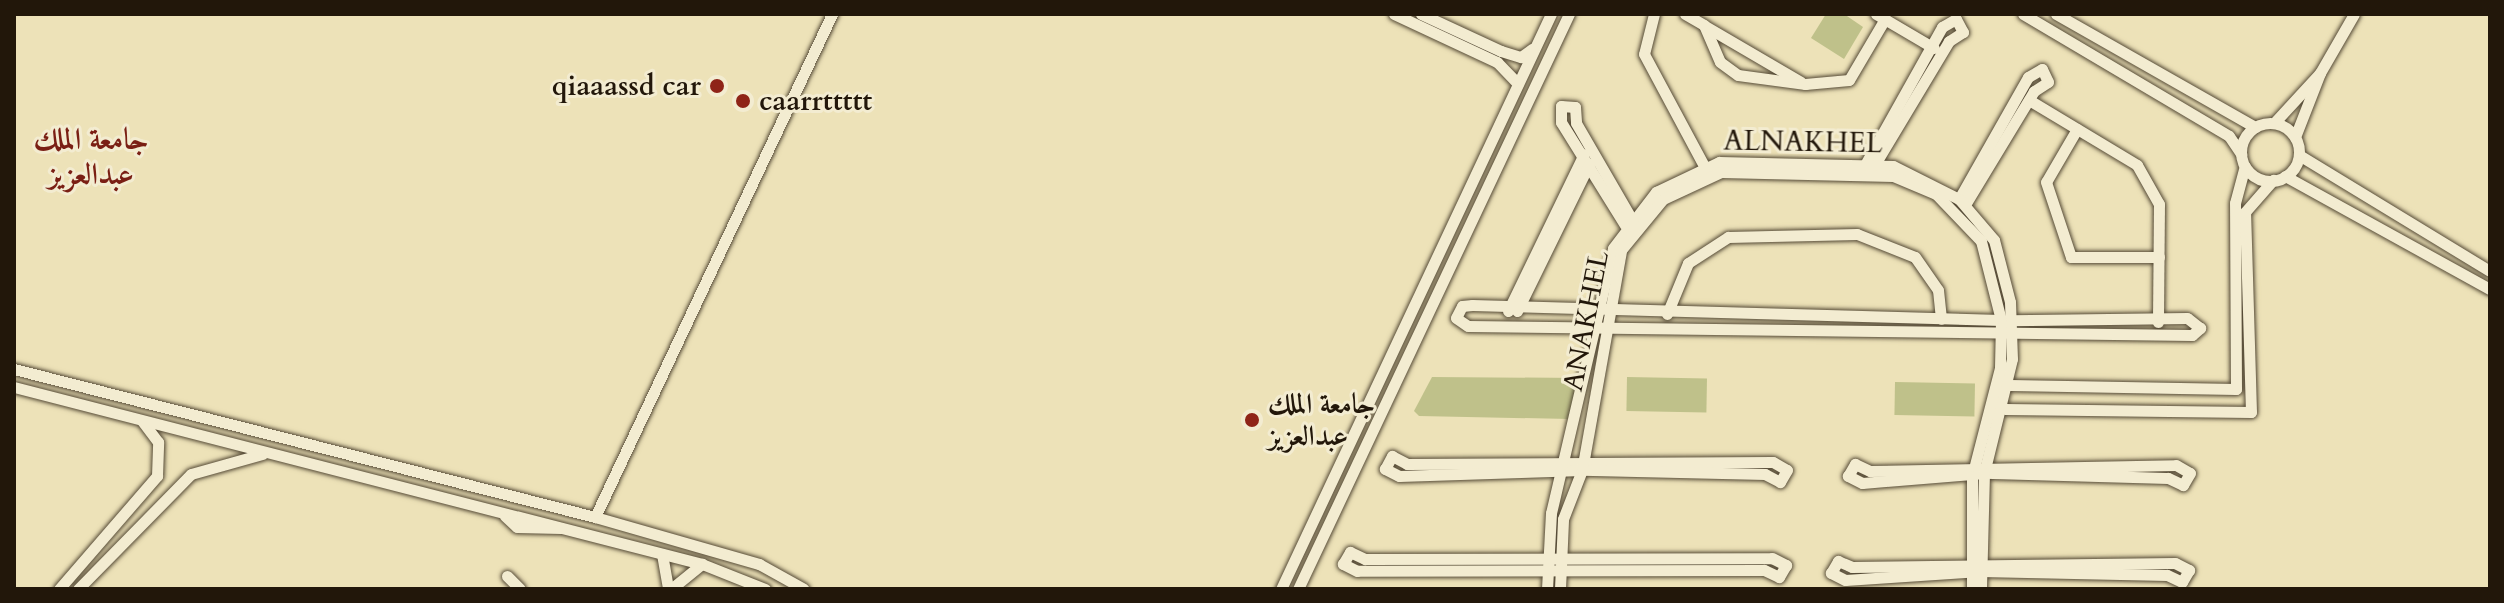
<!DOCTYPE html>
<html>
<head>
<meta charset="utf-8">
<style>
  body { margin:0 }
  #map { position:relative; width:2504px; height:603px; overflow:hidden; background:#ede2b8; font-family:Cardo,Amiri,serif }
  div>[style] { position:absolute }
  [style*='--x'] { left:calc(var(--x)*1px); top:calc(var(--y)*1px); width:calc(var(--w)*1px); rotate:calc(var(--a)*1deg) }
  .green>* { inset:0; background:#bfc18a; transform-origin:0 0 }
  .roads { filter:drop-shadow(0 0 2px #554a36) drop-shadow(0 0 2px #554a36) }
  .street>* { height:11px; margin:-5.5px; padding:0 5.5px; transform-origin:5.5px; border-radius:5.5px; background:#f3ecd1 }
  .street>.ring { margin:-5.5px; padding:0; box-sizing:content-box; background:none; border:11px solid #f3ecd1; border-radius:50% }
  .dots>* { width:22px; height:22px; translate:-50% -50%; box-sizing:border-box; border:4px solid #f3ecd1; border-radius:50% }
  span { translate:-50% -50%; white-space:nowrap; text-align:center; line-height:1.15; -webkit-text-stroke:6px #f3ecd1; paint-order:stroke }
  .poi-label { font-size:28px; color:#22170a; font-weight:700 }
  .right { translate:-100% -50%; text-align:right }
  .left { translate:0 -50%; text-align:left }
  .street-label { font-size:28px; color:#22170a }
  .neighbourhood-label { font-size:30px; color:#7a1f14; font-weight:700 }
  .frame { position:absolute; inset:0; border:16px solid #22170a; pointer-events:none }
</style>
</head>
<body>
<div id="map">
  <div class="green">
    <i style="clip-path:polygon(1826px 14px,1844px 14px,1863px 27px,1844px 59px,1811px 38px)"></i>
    <i style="clip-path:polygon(1432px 377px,1581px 378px,1570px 419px,1419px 416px,1414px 411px)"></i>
    <i style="left:1627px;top:377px;width:80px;height:34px;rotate:1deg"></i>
    <i style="left:1895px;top:382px;width:80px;height:33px;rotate:1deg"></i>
  </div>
  <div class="roads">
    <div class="street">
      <i style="--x:1394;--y:14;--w:114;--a:25"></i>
      <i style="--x:1497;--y:62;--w:30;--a:46"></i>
      <i style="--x:1421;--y:14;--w:88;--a:24.8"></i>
      <i style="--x:1501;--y:51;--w:21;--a:17"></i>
      <i style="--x:1521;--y:57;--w:14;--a:-36"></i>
      <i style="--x:1654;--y:14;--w:41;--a:104"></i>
      <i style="--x:1644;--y:54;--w:127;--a:61.8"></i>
      <i style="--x:1685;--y:14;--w:22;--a:30"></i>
      <i style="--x:1704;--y:25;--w:40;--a:66.6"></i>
      <i style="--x:1720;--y:62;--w:22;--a:36"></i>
      <i style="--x:1738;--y:75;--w:68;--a:7.7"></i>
      <i style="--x:1805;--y:84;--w:44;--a:-5.2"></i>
      <i style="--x:1849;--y:80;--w:71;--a:-59.5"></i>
      <i style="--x:1876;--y:14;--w:67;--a:30.4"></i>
      <i style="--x:2023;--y:14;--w:239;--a:30.6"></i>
      <i style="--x:2229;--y:136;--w:22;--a:56"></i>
      <i style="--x:2056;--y:14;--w:229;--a:29.6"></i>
      <i style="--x:1705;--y:26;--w:111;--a:30.3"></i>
      <i style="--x:2320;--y:73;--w:68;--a:-60"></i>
      <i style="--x:2029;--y:100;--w:126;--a:31"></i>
      <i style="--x:2137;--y:165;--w:45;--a:60.6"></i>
      <i style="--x:2159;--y:204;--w:118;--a:90.5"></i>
      <i style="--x:2274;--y:123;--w:68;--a:-47.4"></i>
      <i style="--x:2320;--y:73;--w:69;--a:111.3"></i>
      <i class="ring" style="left:2241px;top:123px;width:47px;height:47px"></i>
      <i style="--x:2077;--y:129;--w:61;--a:120.3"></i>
      <i style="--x:2046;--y:182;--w:79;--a:71.6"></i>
      <i style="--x:2071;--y:257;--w:88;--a:0"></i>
      <i style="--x:2299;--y:155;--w:223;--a:31.3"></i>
      <i style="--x:1866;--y:163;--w:156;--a:-60.8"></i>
      <i style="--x:1942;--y:27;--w:16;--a:-30"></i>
      <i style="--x:1956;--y:19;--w:15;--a:62"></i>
      <i style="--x:1963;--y:32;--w:17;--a:147"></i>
      <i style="--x:1949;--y:41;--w:144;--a:121"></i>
      <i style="--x:2285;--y:176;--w:234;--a:28.9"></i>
      <i style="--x:1959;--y:199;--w:140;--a:-60.5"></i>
      <i style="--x:2028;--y:77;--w:16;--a:-30"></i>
      <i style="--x:2042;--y:69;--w:14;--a:65"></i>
      <i style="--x:2048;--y:82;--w:17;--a:147"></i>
      <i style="--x:2034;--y:91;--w:133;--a:121.2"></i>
      <i style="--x:1625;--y:225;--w:121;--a:-121.9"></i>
      <i style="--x:1561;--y:122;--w:16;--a:-90"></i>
      <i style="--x:1561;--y:106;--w:14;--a:4"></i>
      <i style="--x:1575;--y:107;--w:16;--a:86"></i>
      <i style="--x:1576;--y:123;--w:110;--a:59.9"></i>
      <i style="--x:1508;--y:311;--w:174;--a:-64.2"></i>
      <i style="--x:1517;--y:311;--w:164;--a:-63.9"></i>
      <i style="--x:1667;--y:314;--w:55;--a:-67.6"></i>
      <i style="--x:1688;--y:263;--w:48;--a:-33"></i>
      <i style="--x:1728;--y:237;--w:129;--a:-1.3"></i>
      <i style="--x:1857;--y:234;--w:62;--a:21.6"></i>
      <i style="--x:1915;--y:257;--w:40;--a:55.1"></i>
      <i style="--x:1938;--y:290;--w:29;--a:84"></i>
      <i style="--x:2001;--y:320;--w:529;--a:-178.38"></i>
      <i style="--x:1472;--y:305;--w:10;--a:174"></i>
      <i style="--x:1462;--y:306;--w:13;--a:117"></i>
      <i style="--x:1456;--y:318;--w:14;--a:34"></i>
      <i style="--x:1468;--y:326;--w:724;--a:0.71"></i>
      <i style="--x:2192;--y:335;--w:11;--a:-41"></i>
      <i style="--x:2200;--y:328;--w:16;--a:-142"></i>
      <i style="--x:2187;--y:318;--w:176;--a:179.3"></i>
      <i style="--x:14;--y:369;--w:600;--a:14.29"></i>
      <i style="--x:595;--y:517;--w:171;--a:16"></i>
      <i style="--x:759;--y:564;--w:51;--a:29.1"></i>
      <i style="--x:2010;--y:385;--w:226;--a:1"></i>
      <i style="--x:2236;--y:389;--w:186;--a:-90.3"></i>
      <i style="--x:2235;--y:203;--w:38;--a:-75"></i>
      <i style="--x:14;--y:387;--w:710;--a:14.43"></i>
      <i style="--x:702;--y:564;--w:68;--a:21.6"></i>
      <i style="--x:2005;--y:409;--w:246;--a:0.7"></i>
      <i style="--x:2251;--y:412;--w:200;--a:-91.7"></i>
      <i style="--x:2245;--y:212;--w:43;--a:-48.8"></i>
      <i style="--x:1392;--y:456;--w:17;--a:28"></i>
      <i style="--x:1407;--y:464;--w:366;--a:-0.3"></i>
      <i style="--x:1773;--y:462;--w:16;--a:30"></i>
      <i style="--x:1787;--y:470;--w:14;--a:120"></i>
      <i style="--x:1780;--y:482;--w:17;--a:-152"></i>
      <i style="--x:1765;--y:474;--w:183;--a:-178.7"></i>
      <i style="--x:1582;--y:470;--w:183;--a:178.1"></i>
      <i style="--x:1399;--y:476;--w:16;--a:-153"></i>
      <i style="--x:1385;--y:469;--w:15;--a:-62"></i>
      <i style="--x:1855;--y:464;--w:17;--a:25"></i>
      <i style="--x:1870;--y:471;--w:306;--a:-1.1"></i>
      <i style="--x:2176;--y:465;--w:16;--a:30"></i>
      <i style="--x:2190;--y:473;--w:14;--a:120"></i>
      <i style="--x:2183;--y:485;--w:17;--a:-155"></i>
      <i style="--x:2168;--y:478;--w:184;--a:-178.4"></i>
      <i style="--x:1984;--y:473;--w:122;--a:175.3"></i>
      <i style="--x:1862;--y:483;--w:16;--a:-153"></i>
      <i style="--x:1848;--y:476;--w:14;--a:-60"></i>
      <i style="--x:505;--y:516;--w:16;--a:43"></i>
      <i style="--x:517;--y:527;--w:44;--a:1.3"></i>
      <i style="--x:595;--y:517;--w:556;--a:-64.77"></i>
      <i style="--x:1350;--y:552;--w:17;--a:25"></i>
      <i style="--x:1365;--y:559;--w:407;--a:-0.1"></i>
      <i style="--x:1772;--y:558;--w:16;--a:27"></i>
      <i style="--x:1786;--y:565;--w:14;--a:120"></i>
      <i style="--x:1779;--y:577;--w:17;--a:-155"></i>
      <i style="--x:1764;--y:570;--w:407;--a:179.9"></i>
      <i style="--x:1357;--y:571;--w:16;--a:-153"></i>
      <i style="--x:1343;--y:564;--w:14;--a:-60"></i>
      <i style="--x:662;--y:554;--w:36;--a:80"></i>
      <i style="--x:1838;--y:561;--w:15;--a:23"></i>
      <i style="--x:1852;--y:567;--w:323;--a:-0.7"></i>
      <i style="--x:2175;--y:563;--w:16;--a:27"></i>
      <i style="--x:2189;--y:570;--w:14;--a:120"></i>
      <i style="--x:2182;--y:582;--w:17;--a:-155"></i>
      <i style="--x:2167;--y:575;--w:187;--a:-178.8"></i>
      <i style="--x:1980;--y:571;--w:135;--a:176.2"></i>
      <i style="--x:1845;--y:580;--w:16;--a:-153"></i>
      <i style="--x:1831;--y:573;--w:14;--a:-60"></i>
      <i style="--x:507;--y:576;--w:18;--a:45"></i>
      <i style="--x:59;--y:589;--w:150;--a:-49.1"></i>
      <i style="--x:157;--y:476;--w:34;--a:-88"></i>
      <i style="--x:158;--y:442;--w:26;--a:-127"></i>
      <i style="--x:78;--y:589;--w:161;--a:-45.5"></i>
      <i style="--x:191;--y:474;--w:74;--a:-15.7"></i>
      <i style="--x:671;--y:589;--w:40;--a:-39"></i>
      <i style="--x:1281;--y:589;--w:635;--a:-64.85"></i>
      <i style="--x:1298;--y:589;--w:636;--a:-64.77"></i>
      <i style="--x:1547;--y:589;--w:76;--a:-87"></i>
      <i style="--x:1551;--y:513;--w:272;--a:-76.8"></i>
      <i style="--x:1613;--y:248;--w:71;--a:-52.5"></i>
      <i style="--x:1656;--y:192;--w:70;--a:-25.5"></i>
      <i style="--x:1719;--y:162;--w:174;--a:1.3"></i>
      <i style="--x:1893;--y:166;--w:74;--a:26.6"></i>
      <i style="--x:1959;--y:199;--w:54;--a:49.5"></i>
      <i style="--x:1994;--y:240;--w:64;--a:75.5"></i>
      <i style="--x:2010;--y:302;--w:57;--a:88"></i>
      <i style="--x:2012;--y:359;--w:117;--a:103.8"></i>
      <i style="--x:1984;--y:473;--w:116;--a:91.5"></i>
      <i style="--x:1560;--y:589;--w:70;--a:-87.5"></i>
      <i style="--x:1563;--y:519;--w:53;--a:-68.8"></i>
      <i style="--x:1582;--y:470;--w:223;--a:-79.9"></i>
      <i style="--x:1621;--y:250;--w:66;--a:-50.5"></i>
      <i style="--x:1663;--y:199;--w:64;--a:-25"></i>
      <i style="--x:1721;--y:172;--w:172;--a:1.3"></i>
      <i style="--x:1893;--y:176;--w:47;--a:22.7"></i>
      <i style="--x:1936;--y:194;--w:65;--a:46.2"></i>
      <i style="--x:1981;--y:241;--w:81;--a:75.8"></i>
      <i style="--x:2001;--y:320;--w:48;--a:91.2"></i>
      <i style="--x:2000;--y:368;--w:112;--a:104.5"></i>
      <i style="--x:1972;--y:476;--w:113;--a:90"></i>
    </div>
  </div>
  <div class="dots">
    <i style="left:717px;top:86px;background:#8f2418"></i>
    <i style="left:743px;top:101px;background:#8f2418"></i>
    <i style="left:1252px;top:420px;background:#8f2418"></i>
  </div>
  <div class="poi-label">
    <span class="right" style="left:701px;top:86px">qiaaassd car</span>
    <span class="left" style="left:759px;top:101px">caarrttttt</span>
    <span class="left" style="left:1268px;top:420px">جامعة الملك<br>عبدالعزيز</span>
  </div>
  <div class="street-label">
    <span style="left:1803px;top:142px;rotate:1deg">ALNAKHEL</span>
    <span style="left:1586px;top:321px;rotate:-79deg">ANAKHEL</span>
  </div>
  <div class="neighbourhood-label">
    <span style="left:91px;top:157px">جامعة الملك<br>عبدالعزيز</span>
  </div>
  <div class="frame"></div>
</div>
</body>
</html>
